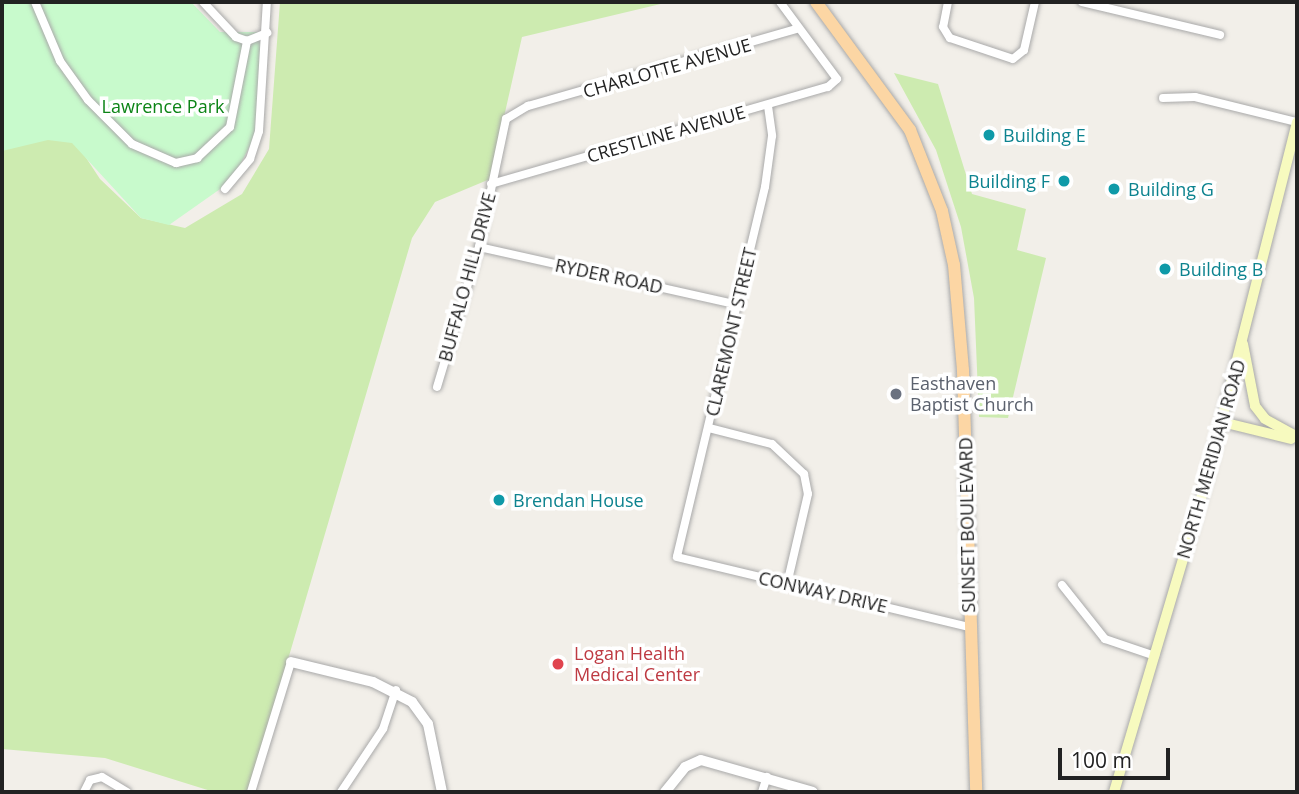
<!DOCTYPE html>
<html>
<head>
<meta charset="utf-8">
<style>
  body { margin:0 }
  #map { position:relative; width:1299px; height:794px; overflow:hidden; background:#f2efe9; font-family:"Open Sans",sans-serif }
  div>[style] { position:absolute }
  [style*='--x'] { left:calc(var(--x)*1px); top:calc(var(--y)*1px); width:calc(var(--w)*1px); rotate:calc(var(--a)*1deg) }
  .grass>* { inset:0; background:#cdebb0 }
  .park>* { inset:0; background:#c8facc }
  .roads { filter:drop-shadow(0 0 2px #a9a9a9) drop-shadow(0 0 2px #a9a9a9) }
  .minor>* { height:8px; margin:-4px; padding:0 4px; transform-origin:4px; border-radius:4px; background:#fff }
  .tertiary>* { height:10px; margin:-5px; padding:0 5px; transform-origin:5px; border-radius:5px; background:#fff }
  .secondary>* { height:10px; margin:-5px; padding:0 5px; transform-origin:5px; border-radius:5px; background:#f7fabf }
  .primary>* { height:12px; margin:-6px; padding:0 6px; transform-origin:6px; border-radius:6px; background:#fcd6a4 }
  .dots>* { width:19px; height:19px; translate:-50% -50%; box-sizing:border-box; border:4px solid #fff; border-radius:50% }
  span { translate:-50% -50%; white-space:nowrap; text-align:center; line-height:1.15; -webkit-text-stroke:7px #fff; paint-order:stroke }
  .street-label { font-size:18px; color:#222 }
  .park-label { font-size:18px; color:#0c8416 }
  .culture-label { font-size:18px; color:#0d838f }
  .left { translate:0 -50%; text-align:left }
  .right { translate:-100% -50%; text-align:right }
  .worship-label { font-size:18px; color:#5b616d }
  .health-label { font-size:18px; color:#be3a42 }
  .frame { position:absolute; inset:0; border:4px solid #222; pointer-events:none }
  .scale { position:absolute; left:1058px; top:748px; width:112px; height:32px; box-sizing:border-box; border:4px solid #222; border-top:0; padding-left:9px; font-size:21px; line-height:24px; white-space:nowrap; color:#222; -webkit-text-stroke:5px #fff; paint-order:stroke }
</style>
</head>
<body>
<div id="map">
  <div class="grass">
    <i style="clip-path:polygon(280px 2px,669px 2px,522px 37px,490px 179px,435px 202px,412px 238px,249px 792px,214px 792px,105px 758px,2px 749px,2px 151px,10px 139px,73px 138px,100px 179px,141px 218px,185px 228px,242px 194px,269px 149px)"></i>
    <i style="clip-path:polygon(894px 73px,938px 84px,972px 194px,1026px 209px,1017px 250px,1046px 258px,1008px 418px,979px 417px,974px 298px,961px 227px,936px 150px)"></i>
  </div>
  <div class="park">
    <i style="clip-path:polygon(2px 2px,191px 2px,220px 32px,264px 32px,254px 138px,240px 165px,223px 187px,169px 225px,141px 218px,72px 143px,48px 140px,2px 151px)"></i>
  </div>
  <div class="roads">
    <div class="minor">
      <i style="--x:35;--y:2;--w:64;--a:67"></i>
      <i style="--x:60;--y:61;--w:48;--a:54.3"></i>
      <i style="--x:88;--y:100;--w:62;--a:45"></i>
      <i style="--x:132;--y:144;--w:48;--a:23.4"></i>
      <i style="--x:176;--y:163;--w:22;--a:-13"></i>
      <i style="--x:197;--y:158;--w:45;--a:-43.2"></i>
      <i style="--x:230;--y:127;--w:88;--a:-78.8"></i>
      <i style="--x:203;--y:2;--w:48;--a:46.7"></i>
      <i style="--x:236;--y:37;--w:12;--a:20"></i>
      <i style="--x:247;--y:41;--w:22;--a:-22"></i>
      <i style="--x:948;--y:2;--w:25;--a:101"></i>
      <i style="--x:943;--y:27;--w:13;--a:58"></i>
      <i style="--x:950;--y:38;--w:66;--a:18.4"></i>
      <i style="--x:1013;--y:59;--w:14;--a:-39"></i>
      <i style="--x:1024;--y:50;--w:49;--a:-77.1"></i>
      <i style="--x:1082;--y:2;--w:142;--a:13.4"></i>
      <i style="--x:1163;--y:98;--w:32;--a:-2"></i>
      <i style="--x:1195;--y:97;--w:105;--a:13.8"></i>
      <i style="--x:768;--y:106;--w:30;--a:82"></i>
      <i style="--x:772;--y:136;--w:51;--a:97.8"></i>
      <i style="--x:765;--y:187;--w:380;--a:103.4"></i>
      <i style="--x:677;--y:557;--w:300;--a:13.5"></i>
      <i style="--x:491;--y:184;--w:351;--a:-16.1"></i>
      <i style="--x:828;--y:87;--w:12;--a:-42"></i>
      <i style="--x:837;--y:79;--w:96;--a:-126.5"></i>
      <i style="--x:225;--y:189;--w:39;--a:-50"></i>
      <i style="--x:250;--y:159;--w:29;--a:-72"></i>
      <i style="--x:259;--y:131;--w:129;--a:-86.5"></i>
      <i style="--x:479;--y:247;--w:265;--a:12.6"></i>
      <i style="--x:437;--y:387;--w:146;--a:-73.3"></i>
      <i style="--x:479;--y:247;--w:131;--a:-78.1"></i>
      <i style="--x:506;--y:119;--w:26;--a:-31"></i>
      <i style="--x:528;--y:106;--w:280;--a:-16"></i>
      <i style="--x:709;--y:428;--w:65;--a:14.3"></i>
      <i style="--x:772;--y:444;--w:44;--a:43.2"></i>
      <i style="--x:804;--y:474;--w:20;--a:79"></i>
      <i style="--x:808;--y:494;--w:92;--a:103.1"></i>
      <i style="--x:1062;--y:585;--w:69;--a:51.5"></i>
      <i style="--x:1105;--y:639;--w:53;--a:18.8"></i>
      <i style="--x:84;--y:792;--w:13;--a:-63"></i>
      <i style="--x:90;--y:780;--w:12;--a:-14"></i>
      <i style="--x:102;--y:777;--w:29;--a:31"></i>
      <i style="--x:251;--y:792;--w:136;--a:-72.9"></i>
      <i style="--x:341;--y:792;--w:76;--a:-56.3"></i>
      <i style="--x:383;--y:729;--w:41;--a:-71.6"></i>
      <i style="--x:762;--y:792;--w:16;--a:-72"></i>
    </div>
    <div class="tertiary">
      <i style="--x:291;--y:662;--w:84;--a:13.7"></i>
      <i style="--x:373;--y:682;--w:44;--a:27.1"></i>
      <i style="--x:412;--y:702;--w:27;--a:54"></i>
      <i style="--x:428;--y:724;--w:69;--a:78.4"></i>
      <i style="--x:665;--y:792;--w:32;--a:-51"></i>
      <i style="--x:685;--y:767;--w:17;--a:-24"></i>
      <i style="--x:701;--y:760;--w:116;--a:15.9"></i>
    </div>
    <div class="secondary">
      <i style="--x:1243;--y:344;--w:63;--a:79"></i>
      <i style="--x:1255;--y:406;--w:16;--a:52"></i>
      <i style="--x:1265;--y:419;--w:37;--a:29"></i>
      <i style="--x:1222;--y:422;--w:71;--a:13.8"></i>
      <i style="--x:1114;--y:792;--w:323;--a:-73.5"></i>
      <i style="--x:1206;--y:482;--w:371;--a:-75.8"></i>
    </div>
    <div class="primary">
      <i style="--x:816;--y:2;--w:159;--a:53.7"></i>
      <i style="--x:910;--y:130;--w:87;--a:68.4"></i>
      <i style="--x:942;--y:211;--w:55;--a:77.5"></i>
      <i style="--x:954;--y:265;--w:106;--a:85.1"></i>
      <i style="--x:963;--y:371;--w:421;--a:88.2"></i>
    </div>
  </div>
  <div class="dots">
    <i style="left:989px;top:135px;background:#0f9aa8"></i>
    <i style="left:1064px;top:181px;background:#0f9aa8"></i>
    <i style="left:1114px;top:189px;background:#0f9aa8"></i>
    <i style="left:1165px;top:269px;background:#0f9aa8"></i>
    <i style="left:896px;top:394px;background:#6b7280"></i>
    <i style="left:499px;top:500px;background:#0f9aa8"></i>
    <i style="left:558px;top:664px;background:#e0444e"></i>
  </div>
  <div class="street-label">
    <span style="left:667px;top:68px;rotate:-16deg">CHARLOTTE AVENUE</span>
    <span style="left:666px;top:134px;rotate:-16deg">CRESTLINE AVENUE</span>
    <span style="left:609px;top:276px;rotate:12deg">RYDER ROAD</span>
    <span style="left:467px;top:277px;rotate:-75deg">BUFFALO HILL DRIVE</span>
    <span style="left:731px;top:332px;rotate:-77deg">CLAREMONT STREET</span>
    <span style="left:1211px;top:459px;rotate:-74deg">NORTH MERIDIAN ROAD</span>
    <span style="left:967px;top:525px;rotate:-91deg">SUNSET BOULEVARD</span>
    <span style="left:823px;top:592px;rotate:13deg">CONWAY DRIVE</span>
  </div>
  <div class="park-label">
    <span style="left:163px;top:106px">Lawrence Park</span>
  </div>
  <div class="culture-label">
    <span class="left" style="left:1003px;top:135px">Building E</span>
    <span class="right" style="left:1050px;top:181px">Building F</span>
    <span class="left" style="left:1128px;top:189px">Building G</span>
    <span class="left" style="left:1179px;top:269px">Building B</span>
    <span class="left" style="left:513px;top:500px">Brendan House</span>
  </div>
  <div class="worship-label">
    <span class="left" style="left:910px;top:394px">Easthaven<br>Baptist Church</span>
  </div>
  <div class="health-label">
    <span class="left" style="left:574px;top:664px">Logan Health<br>Medical Center</span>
  </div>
  <div class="frame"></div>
  <div class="scale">100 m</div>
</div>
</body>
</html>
